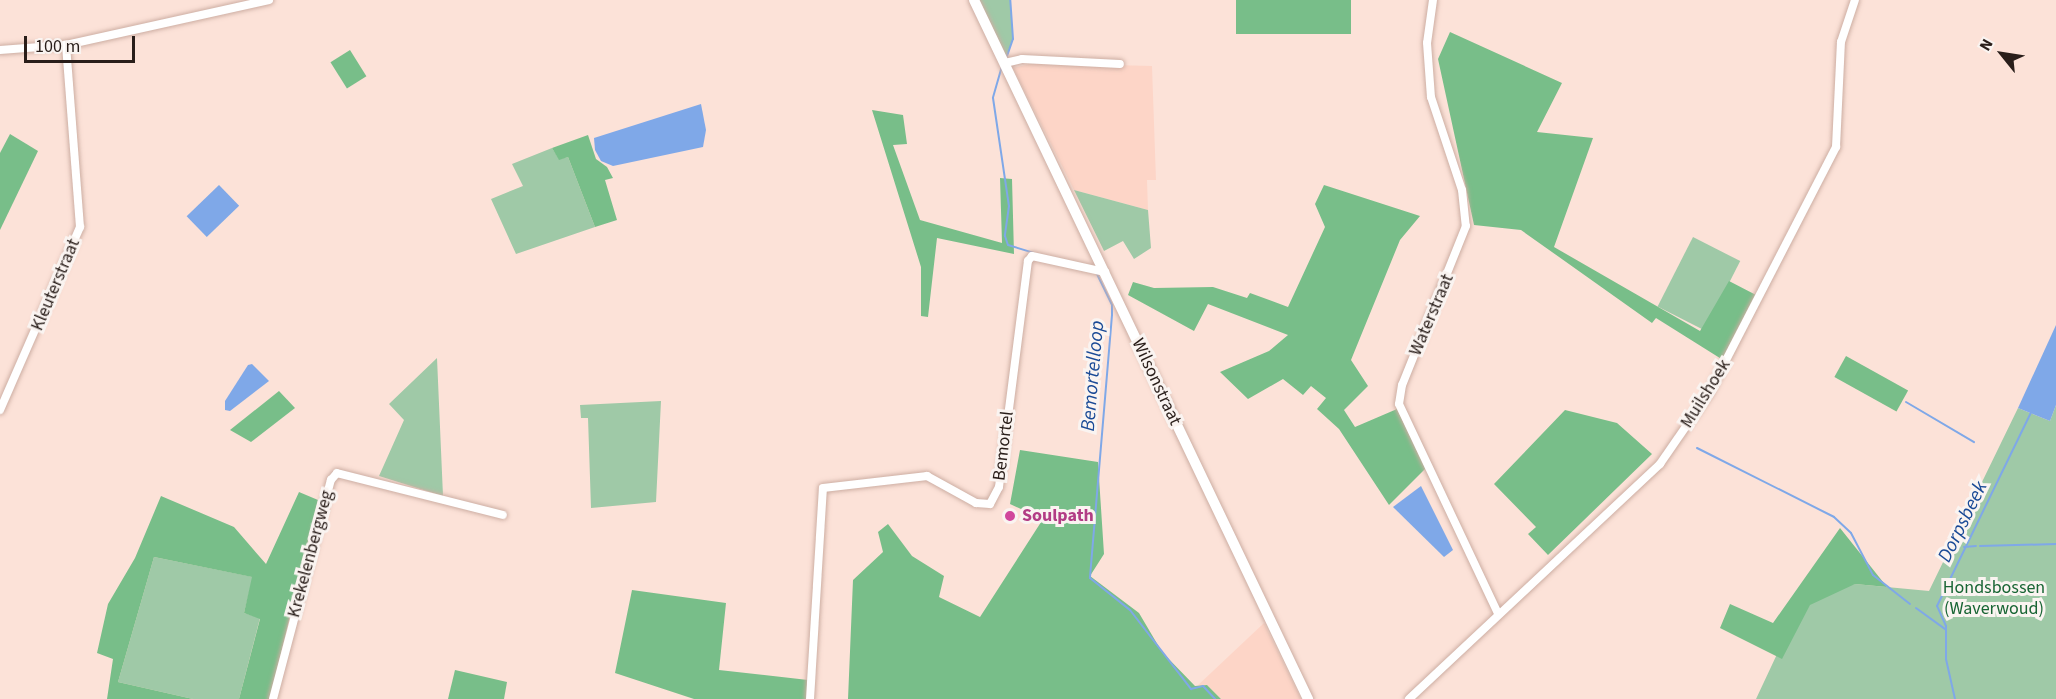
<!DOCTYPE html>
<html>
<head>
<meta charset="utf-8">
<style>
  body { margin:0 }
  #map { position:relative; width:2056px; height:699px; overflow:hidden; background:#fce2d8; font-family:"Source Sans 3",sans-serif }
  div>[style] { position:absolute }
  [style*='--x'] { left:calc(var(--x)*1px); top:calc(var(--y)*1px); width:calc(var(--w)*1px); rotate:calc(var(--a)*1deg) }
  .built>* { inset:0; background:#fdd5c7 }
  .green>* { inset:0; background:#9fc9a7; transform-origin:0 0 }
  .forest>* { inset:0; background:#78be89; transform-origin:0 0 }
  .water>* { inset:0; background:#7fa8e8; transform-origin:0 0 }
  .stream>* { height:2px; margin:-1px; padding:0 1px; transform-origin:1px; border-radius:1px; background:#7fa8e8 }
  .roads { filter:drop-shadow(0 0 2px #cdaea3) drop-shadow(0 0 2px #cdaea3) }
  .street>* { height:8px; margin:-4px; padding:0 4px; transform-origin:4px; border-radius:4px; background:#fff }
  .secondary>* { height:10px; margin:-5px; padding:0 5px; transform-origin:5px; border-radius:5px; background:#fff }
  .dots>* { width:16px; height:16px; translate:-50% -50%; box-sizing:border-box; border:3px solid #faf4f1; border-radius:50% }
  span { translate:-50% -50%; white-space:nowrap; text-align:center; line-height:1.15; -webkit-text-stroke:6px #faf4f1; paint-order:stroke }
  .street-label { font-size:18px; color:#291e1a }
  .hotel-label { font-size:18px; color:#b23c85; font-weight:700 }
  .left { translate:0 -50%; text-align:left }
  .park-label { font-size:18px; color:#186534 }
  .water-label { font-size:20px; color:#1a4a96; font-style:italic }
  .north { position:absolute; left:1972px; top:24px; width:60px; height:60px; -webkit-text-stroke:4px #faf4f1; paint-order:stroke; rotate:300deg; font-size:16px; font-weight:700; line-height:24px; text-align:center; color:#291e1a }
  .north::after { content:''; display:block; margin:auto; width:21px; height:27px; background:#291e1a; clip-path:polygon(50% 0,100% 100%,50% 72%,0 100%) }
  .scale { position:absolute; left:24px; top:36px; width:111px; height:27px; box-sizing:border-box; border:3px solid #291e1a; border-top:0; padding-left:8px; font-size:18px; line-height:21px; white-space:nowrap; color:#291e1a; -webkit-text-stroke:4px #faf4f1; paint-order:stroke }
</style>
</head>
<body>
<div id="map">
  <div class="built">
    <i style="clip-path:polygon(1035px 63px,1152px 66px,1156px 180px,1147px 180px,1148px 210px,1074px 190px,1013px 68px)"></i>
    <i style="clip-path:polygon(1264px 623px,1301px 699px,1221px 699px,1207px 685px,1196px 687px)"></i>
  </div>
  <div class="green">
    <i style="clip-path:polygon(979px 0,1010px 0,1013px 39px,1006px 58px)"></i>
    <i style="clip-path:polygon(552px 148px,559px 159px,568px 157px,595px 227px,516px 254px,491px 199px,523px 186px,512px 164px)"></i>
    <i style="clip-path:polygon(1074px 190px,1148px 210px,1151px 248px,1134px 259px,1123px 241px,1104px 251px)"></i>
    <i style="left:1693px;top:237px;width:53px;height:78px;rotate:27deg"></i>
    <i style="clip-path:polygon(437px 358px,443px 496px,379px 476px,404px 420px,389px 404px)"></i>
    <i style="clip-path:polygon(661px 401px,656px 502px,591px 508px,588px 418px,581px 418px,580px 405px)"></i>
    <i style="clip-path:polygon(2056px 405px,2056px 699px,1756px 699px,1807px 590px,1855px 584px,1929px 591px,2018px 408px,2050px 421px)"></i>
    <i style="clip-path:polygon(154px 557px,253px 577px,244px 613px,260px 618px,239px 699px,193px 699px,118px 682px)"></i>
  </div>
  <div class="forest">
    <i style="left:1236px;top:0;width:115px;height:34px"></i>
    <i style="clip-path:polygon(1450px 32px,1562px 83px,1537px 132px,1593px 138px,1554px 247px,1700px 331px,1729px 281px,1756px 295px,1723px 360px,1656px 318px,1652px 323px,1521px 230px,1474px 225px,1438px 59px)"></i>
    <i style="left:350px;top:50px;width:31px;height:23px;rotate:58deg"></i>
    <i style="clip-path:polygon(872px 110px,903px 115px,907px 144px,893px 145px,920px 220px,1002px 243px,1000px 178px,1012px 179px,1014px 254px,937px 238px,928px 317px,921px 316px,921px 267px)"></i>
    <i style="clip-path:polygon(10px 134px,38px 151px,0 230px,0 153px)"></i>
    <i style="clip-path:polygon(588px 135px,596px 159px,607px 167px,613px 178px,605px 180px,617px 220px,595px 227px,568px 157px,559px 160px,552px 148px)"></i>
    <i style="clip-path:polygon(1324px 185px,1420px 216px,1400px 240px,1351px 360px,1368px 386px,1344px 410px,1355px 427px,1397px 409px,1426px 468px,1389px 505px,1339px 429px,1317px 409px,1326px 398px,1311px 386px,1303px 395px,1283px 379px,1248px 399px,1220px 372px,1269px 351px,1288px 335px,1208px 304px,1194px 331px,1128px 295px,1133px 282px,1154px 288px,1213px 287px,1247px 298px,1250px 293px,1288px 307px,1325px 227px,1315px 204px)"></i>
    <i style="left:1846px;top:356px;width:71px;height:24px;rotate:29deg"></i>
    <i style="clip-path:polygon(279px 391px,295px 408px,251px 442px,230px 430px)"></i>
    <i style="clip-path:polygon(1565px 410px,1617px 423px,1652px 454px,1548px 555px,1528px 534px,1536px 527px,1494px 484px)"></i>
    <i style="clip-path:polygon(1020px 450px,1098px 462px,1104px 554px,1090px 576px,1139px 613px,1162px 652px,1195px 686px,1207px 685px,1221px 699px,848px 699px,853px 580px,883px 552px,878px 532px,888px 524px,912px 556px,944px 576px,939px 597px,980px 617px,1043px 519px,1010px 504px)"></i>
    <i style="clip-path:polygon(299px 492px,318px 500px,270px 699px,239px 699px,260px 619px,244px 613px,252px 577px,154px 557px,118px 682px,193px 699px,107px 699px,113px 659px,97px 653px,108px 604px,135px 558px,161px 496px,234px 527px,266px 564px)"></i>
    <i style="clip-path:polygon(1840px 528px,1887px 587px,1855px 584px,1810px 605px,1782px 659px,1720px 628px,1730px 604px,1773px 623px)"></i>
    <i style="clip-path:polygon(632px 590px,726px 603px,719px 670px,808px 680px,807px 699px,694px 699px,615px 673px)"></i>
    <i style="clip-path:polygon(455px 670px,507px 682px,504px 699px,448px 699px)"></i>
  </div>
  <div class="water">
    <i style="clip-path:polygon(701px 104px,706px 130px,703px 147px,613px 166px,601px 161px,595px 150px,594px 138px)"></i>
    <i style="left:219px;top:185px;width:29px;height:45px;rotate:46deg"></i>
    <i style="clip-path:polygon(2056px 325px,2056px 405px,2050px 421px,2018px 408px)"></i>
    <i style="clip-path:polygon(252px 364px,269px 381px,230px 411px,225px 410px,225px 401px,248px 365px)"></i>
    <i style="clip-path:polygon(1421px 486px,1453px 550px,1444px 557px,1393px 507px)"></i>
  </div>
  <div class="stream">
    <i style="--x:1006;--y:59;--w:21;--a:-71"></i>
    <i style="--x:1013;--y:39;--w:39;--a:-94"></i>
    <i style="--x:1002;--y:66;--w:33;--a:106"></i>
    <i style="--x:993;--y:98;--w:109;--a:81.6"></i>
    <i style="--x:1009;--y:206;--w:30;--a:98"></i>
    <i style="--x:1005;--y:236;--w:9;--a:72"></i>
    <i style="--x:1008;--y:245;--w:27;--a:17"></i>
    <i style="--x:1096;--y:272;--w:37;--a:64"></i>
    <i style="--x:1112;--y:305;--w:10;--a:90"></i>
    <i style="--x:1112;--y:315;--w:264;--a:94.8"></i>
    <i style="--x:1090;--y:578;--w:51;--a:38.7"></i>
    <i style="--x:1130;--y:610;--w:100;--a:52.3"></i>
    <i style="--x:1191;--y:689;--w:12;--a:-14"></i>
    <i style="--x:1203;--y:686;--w:18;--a:47"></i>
    <i style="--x:1906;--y:402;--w:79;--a:30.5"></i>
    <i style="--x:1697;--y:448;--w:153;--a:26.7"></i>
    <i style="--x:1834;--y:517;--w:23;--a:43"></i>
    <i style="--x:1851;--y:533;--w:47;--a:62.4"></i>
    <i style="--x:1873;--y:575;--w:47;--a:38.1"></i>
    <i style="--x:1980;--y:546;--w:76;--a:-1.5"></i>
    <i style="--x:1964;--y:547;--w:12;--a:-5"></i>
    <i style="--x:1916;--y:608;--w:36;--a:36"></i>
    <i style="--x:1955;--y:699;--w:41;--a:-102.7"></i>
    <i style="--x:1946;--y:659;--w:33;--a:-90"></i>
    <i style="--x:1946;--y:626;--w:22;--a:-114"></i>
    <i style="--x:1937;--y:606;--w:216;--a:-64.1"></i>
  </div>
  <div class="roads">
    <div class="street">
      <i style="--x:1433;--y:0;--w:43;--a:97.9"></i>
      <i style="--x:1427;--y:43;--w:54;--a:85.8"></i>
      <i style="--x:1431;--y:97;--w:98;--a:71.6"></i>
      <i style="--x:1462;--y:190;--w:36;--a:84"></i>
      <i style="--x:1466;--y:226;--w:171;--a:111.9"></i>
      <i style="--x:1402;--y:385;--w:19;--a:99"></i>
      <i style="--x:1399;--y:404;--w:231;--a:64.7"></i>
      <i style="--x:0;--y:50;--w:66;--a:-4.3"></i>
      <i style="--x:66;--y:45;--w:208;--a:-12.5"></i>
      <i style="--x:1005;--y:63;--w:17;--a:-13"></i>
      <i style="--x:1022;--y:59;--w:98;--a:2.9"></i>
      <i style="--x:0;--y:410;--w:200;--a:-66.4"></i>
      <i style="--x:80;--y:227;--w:183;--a:-94.4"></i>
      <i style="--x:273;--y:699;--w:227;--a:-75.2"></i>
      <i style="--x:331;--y:480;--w:9;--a:-49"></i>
      <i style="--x:337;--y:473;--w:171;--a:14.2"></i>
      <i style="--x:810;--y:699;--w:211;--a:-86.5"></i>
      <i style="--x:823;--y:488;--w:105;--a:-6.6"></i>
      <i style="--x:927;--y:476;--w:56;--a:28.9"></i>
      <i style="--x:976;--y:503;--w:14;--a:4"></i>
      <i style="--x:990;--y:504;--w:19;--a:-62"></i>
      <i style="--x:999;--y:487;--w:228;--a:-82.7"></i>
      <i style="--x:1028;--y:261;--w:6;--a:-51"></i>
      <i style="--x:1032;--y:256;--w:75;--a:12.4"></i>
      <i style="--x:1409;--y:699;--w:344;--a:-43.1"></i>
      <i style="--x:1660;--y:464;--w:86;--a:-55.4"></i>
      <i style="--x:1709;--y:393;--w:277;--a:-62.7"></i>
      <i style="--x:1836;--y:147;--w:105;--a:-87.3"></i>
      <i style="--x:1841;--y:42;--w:44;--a:-71.6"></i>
    </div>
    <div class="secondary">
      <i style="--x:974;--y:0;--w:775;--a:64.46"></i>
    </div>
  </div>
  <div class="dots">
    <i style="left:1010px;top:516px;background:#d1479c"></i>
  </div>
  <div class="street-label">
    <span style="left:56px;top:285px;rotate:-67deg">Kleuterstraat</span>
    <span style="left:1432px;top:315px;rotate:-67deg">Waterstraat</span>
    <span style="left:1156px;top:382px;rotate:65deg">Wilsonstraat</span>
    <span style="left:1706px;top:394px;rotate:-58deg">Muilshoek</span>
    <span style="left:1004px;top:446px;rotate:-83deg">Bemortel</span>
    <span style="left:311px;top:554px;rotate:-75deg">Krekelenbergweg</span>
  </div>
  <div class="hotel-label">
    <span class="left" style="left:1022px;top:516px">Soulpath</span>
  </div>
  <div class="park-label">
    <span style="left:1994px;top:599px">Hondsbossen<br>(Waverwoud)</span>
  </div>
  <div class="water-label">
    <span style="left:1093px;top:376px;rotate:-85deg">Bemortelloop</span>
    <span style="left:1963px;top:522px;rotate:-64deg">Dorpsbeek</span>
  </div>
  <div class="north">N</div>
  <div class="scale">100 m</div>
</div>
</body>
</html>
